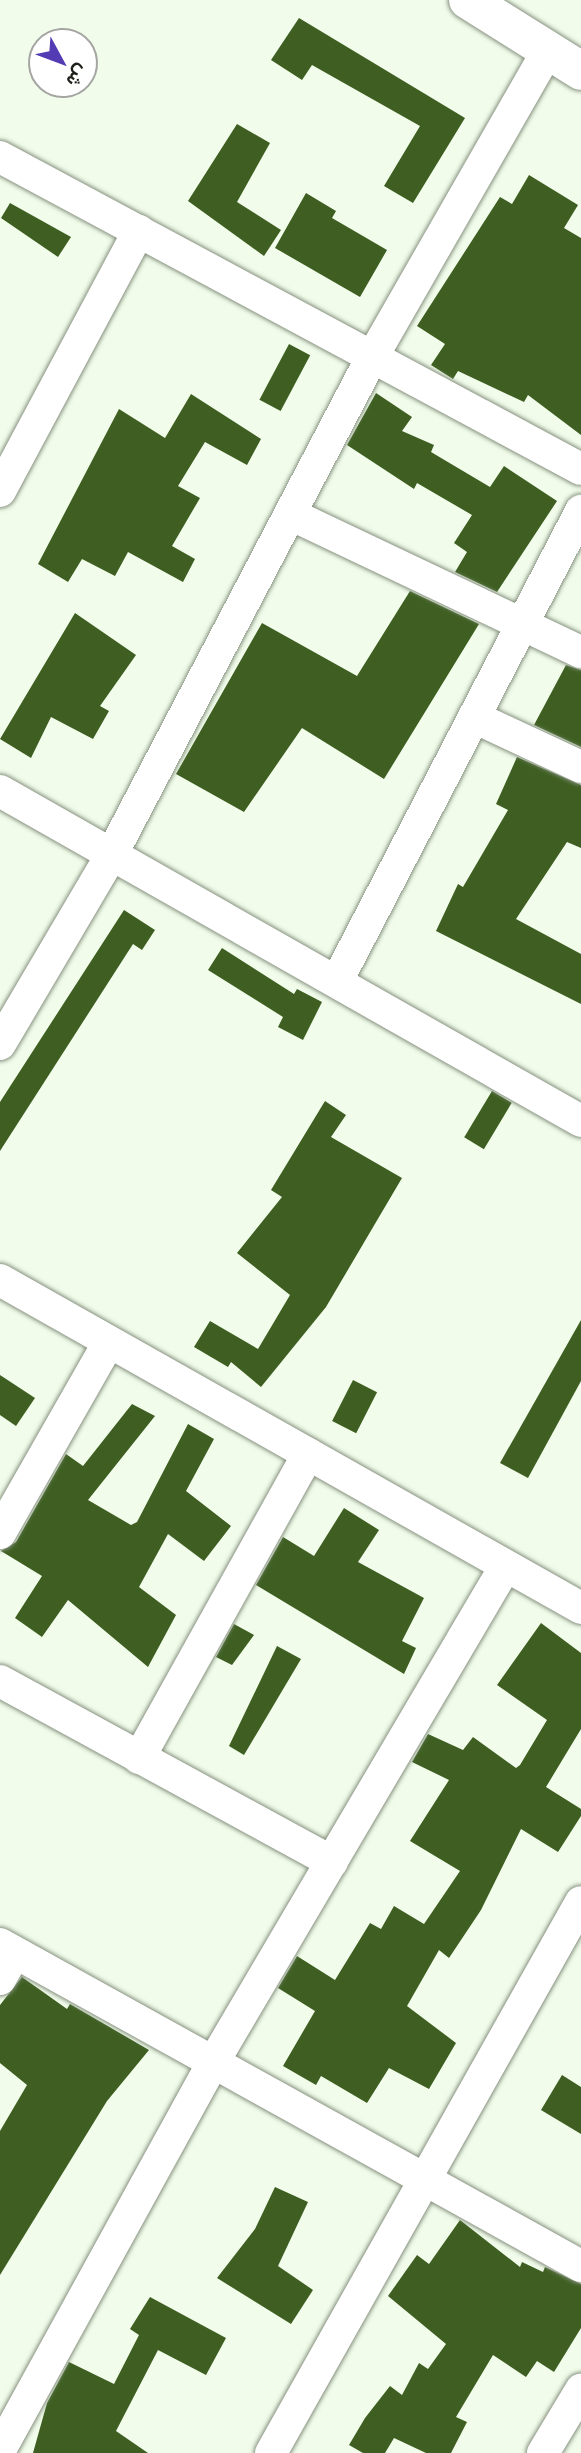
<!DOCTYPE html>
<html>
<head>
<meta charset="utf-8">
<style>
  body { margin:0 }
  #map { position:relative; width:581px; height:2453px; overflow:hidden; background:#f1fcea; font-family:Bitter,Vazirmatn,serif }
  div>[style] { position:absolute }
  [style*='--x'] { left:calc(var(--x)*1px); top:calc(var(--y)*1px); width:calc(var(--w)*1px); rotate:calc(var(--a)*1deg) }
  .building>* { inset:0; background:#3e5f21; transform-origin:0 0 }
  .roads { filter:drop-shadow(0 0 2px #879180) drop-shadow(0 0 2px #879180) }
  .street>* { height:32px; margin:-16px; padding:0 16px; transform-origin:16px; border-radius:16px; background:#fff }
  .secondary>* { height:38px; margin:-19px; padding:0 19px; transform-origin:19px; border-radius:19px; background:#fff }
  span { translate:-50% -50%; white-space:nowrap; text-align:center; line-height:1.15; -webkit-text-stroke:7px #fff; paint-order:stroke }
  .north { position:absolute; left:28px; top:28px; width:70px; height:70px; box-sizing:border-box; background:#fff; border:2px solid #a5a6a3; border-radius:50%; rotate:131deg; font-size:19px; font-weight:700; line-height:28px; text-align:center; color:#1d211a }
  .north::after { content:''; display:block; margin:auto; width:24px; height:32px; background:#533bb3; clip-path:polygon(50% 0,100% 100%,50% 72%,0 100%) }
</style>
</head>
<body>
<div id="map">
  <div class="building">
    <i style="clip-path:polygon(299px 18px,465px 118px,413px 203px,384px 186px,420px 126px,312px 65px,302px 80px,271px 60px)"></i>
    <i style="clip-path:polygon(237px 124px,270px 143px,237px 202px,281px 230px,264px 256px,188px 201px)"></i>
    <i style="clip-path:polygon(529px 175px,578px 205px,564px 228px,581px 238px,581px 435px,528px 395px,524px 402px,458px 371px,453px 379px,431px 365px,445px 344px,417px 326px,500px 197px,512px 204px)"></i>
    <i style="clip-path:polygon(306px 193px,336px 211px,332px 218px,387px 250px,360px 297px,275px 248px)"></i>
    <i style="clip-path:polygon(10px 203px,71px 237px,58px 257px,1px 218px)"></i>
    <i style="left:289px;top:344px;width:24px;height:63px;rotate:28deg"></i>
    <i style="clip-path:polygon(376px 393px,412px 417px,402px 431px,434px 445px,431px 452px,490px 487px,504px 466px,557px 501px,497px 592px,455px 572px,467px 552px,454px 543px,472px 515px,417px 483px,414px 489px,347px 445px)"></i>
    <i style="clip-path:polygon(191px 394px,261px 439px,247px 465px,205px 442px,178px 486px,200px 498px,172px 546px,195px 559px,183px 582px,128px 552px,115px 576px,82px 559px,68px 582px,38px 564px,119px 409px,165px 438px)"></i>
    <i style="clip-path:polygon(410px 591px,479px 624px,384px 779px,302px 728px,244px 812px,176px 774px,262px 623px,357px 676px)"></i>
    <i style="clip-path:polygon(75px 613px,136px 655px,100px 706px,109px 711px,93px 739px,51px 717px,31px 758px,0 739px)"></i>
    <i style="clip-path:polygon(566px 665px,581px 670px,581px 747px,534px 725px)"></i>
    <i style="clip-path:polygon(517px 757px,581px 785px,581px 848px,567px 842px,516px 919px,581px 954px,581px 1004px,436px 931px,458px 884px,463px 887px,508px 810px,496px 804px)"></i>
    <i style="clip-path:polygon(124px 910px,155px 930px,142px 950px,133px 944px,0 1151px,0 1102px)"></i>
    <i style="clip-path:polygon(222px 948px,294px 994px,297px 989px,322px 1002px,303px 1040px,278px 1027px,283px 1017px,208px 970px)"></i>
    <i style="left:492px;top:1091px;width:23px;height:54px;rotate:31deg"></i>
    <i style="clip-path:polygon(325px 1101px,346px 1115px,331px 1137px,402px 1178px,326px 1307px,261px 1387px,231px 1362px,228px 1367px,194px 1347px,210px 1321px,258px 1349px,290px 1295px,237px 1253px,282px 1197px,271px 1190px)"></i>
    <i style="clip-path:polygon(581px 1320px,581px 1381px,528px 1478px,500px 1463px)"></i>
    <i style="clip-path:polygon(0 1375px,35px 1398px,16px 1426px,0 1415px)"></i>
    <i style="left:353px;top:1380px;width:27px;height:46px;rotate:27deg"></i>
    <i style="clip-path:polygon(132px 1404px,155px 1416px,88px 1500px,131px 1525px,137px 1522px,188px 1424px,214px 1439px,186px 1491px,231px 1526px,204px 1561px,168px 1534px,139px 1587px,176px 1615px,148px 1667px,68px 1600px,42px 1637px,15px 1618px,42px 1576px,1px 1551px,16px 1542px,66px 1454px,83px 1466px)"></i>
    <i style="clip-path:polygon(344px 1508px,379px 1530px,358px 1562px,424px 1598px,402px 1641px,416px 1648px,404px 1674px,256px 1585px,283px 1537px,314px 1556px)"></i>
    <i style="clip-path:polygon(541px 1623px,581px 1653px,581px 1729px,546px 1787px,581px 1809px,581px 1816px,558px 1852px,521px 1829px,481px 1910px,449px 1958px,439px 1950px,407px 2006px,456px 2043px,429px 2089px,389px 2068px,367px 2103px,321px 2076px,316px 2085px,283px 2066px,315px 2011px,278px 1988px,297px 1956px,335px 1980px,370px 1923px,381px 1929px,394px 1906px,424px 1924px,460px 1871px,410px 1841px,449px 1780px,412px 1762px,428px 1734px,463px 1750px,473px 1737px,516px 1768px,520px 1765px,547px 1720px,497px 1685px)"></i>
    <i style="clip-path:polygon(234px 1624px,254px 1635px,232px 1665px,216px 1657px)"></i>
    <i style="clip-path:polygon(277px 1646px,301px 1659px,244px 1755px,229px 1746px)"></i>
    <i style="clip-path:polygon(22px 1977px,67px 2009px,70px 2004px,149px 2050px,107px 2101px,0 2275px,0 2131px,27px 2085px,0 2063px,0 2005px)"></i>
    <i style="clip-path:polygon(562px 2075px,581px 2087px,581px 2134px,541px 2110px)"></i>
    <i style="clip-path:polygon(275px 2187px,308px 2202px,278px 2266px,313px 2290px,291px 2324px,217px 2278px,255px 2229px)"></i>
    <i style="clip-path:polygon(460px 2220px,520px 2267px,522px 2262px,543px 2272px,545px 2267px,581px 2284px,581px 2328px,554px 2372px,537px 2361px,526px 2377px,493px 2355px,456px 2417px,467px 2422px,451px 2453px,426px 2453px,394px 2438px,385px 2453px,363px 2453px,349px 2445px,365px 2418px,390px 2386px,402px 2395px,419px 2363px,428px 2369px,446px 2344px,388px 2296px,417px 2255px,429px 2264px)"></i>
    <i style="clip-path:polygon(150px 2297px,226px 2338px,206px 2375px,158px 2350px,116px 2431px,148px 2453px,33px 2453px,47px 2403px,69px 2362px,114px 2384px,139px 2335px,130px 2329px)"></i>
  </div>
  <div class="roads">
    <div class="street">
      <i style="--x:0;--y:157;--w:659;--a:28.24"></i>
      <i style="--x:0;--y:491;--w:295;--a:-61.9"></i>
      <i style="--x:290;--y:514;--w:322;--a:25.4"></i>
      <i style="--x:474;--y:717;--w:118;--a:25"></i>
      <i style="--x:0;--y:791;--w:668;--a:29.6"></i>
      <i style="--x:337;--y:981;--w:530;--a:-62.56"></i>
      <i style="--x:0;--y:1044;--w:223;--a:-59.5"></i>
      <i style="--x:113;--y:852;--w:554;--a:-62.37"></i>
      <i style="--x:370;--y:361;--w:358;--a:-60.2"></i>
      <i style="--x:0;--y:1280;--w:667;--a:29.45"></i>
      <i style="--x:0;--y:1533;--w:218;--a:-60.3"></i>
      <i style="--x:0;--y:1681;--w:378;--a:28.6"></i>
      <i style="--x:139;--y:1758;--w:348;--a:-60.9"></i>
      <i style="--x:0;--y:1944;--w:664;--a:29"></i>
      <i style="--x:0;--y:1979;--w:30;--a:-60"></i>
      <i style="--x:0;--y:2450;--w:444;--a:-61.2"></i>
      <i style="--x:214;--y:2061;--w:573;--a:-59.5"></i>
      <i style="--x:271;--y:2453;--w:632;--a:-60.64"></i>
      <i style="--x:543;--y:2453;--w:74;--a:-58.9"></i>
    </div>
    <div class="secondary">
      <i style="--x:468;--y:0;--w:133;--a:32.1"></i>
    </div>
  </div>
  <div class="north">ش</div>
</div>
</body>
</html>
